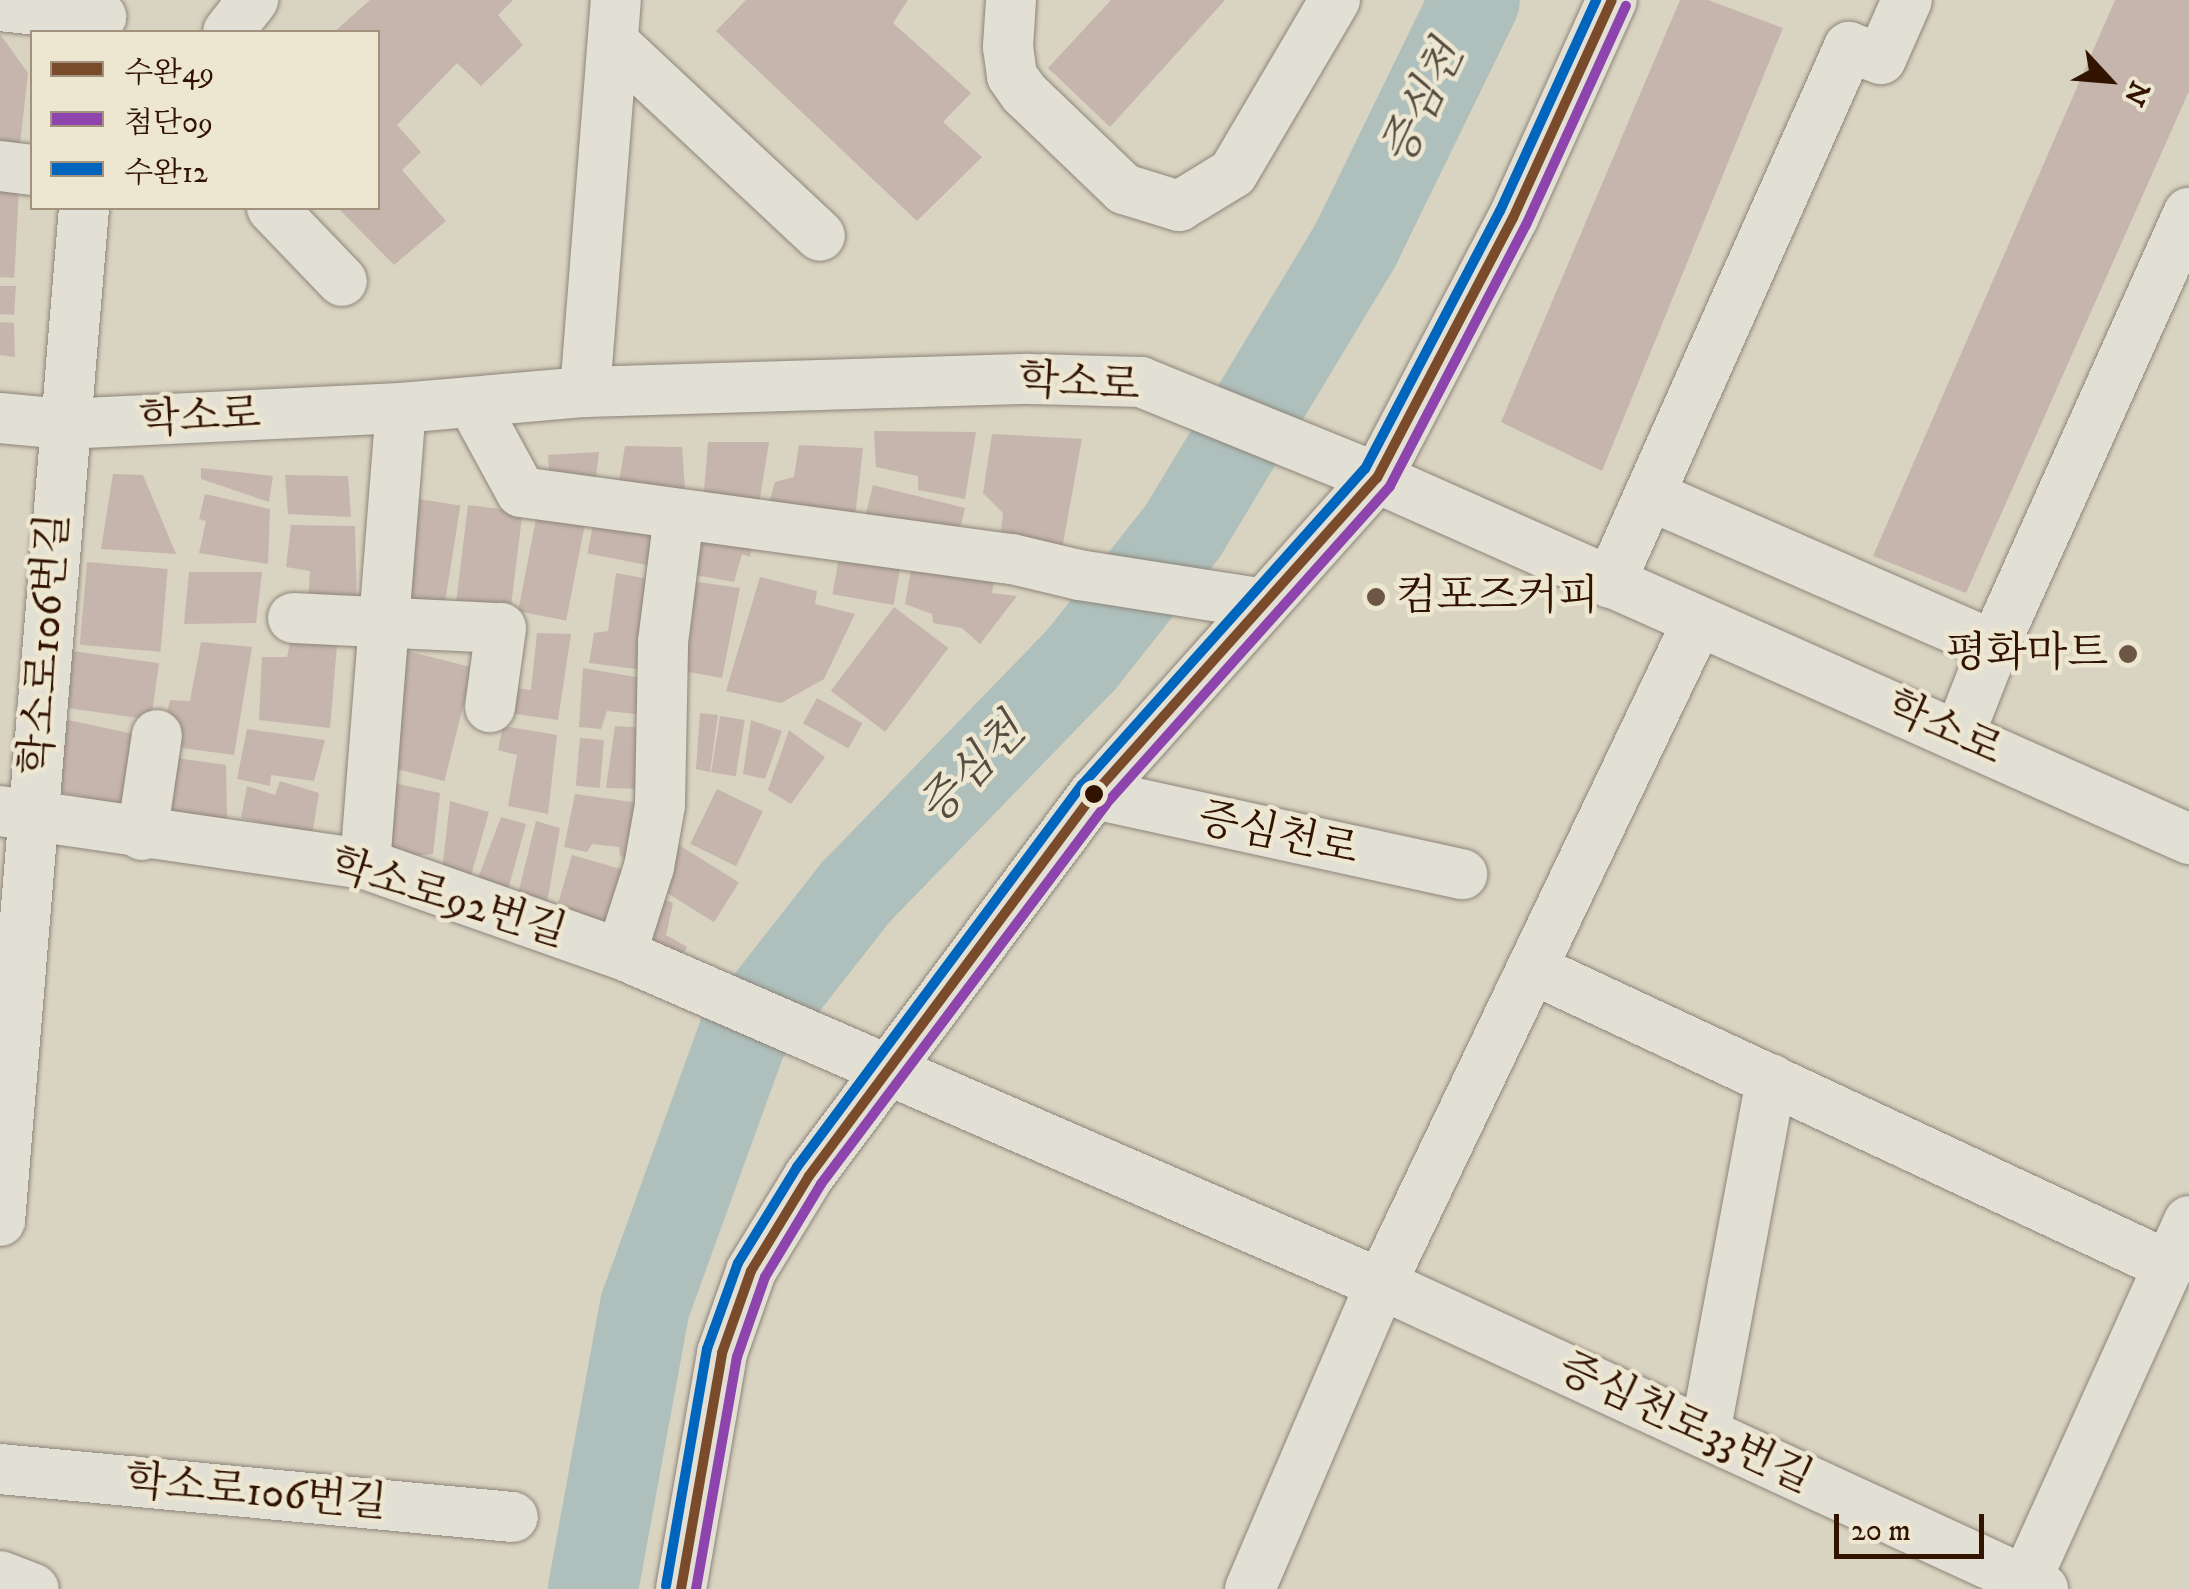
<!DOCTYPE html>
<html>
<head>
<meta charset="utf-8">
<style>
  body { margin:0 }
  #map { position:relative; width:2189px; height:1589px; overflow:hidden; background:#d9d3c1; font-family:"IM FELL DW Pica","Noto Serif KR",serif }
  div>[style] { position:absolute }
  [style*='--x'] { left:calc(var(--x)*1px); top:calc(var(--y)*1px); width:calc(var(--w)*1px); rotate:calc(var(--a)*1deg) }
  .river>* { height:90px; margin:-45px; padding:0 45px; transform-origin:45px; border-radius:45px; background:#aebfbc }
  .building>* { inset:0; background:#c6b5ac; transform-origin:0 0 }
  .roads { filter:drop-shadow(0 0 2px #8d8579) drop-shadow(0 0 2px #8d8579) }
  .minor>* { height:50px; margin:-25px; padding:0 25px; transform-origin:25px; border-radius:25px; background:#e2dfd5 }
  .bus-1>* { height:10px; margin:-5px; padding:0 5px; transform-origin:5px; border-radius:5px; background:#7a4b2a }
  .bus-2>* { height:10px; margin:-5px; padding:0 5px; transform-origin:5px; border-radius:5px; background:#8e44ad }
  .bus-3>* { height:10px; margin:-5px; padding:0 5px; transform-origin:5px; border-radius:5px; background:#0065bd }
  .dots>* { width:28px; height:28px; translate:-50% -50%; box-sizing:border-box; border:5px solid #ede6d0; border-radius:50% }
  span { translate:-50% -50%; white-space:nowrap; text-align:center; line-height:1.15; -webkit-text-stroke:9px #ede6d0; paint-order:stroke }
  .street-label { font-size:42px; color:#311300 }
  .poi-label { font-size:42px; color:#311300 }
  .left { translate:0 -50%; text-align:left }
  .right { translate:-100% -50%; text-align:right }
  .water-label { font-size:45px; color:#564c41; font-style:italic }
  .legend { position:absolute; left:30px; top:30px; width:350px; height:180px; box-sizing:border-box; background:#ede6d0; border:2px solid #a2927d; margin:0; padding:12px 18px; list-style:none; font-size:30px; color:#311300 }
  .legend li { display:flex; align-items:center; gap:20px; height:50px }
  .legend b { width:50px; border:2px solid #a2927d }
  .north { position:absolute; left:2059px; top:30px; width:100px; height:100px; -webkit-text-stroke:8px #ede6d0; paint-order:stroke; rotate:116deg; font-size:28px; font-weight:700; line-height:40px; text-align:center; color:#311300 }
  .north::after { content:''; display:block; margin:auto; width:35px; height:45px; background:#311300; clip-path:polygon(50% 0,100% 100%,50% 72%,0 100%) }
  .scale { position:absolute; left:1834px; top:1514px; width:150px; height:45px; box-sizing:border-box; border:5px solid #311300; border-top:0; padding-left:12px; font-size:30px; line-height:35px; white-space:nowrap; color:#311300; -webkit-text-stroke:8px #ede6d0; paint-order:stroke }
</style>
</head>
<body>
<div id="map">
  <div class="river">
    <i style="--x:593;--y:1589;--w:288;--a:-79.6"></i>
    <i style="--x:645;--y:1306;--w:287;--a:-70.1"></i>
    <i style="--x:743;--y:1036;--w:182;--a:-51.9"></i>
    <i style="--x:855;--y:893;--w:325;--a:-45.9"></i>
    <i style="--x:1081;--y:660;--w:164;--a:-51.7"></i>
    <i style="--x:1183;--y:531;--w:335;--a:-58.9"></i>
    <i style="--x:1356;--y:244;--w:271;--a:-64"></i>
  </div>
  <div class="building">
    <i style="clip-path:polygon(370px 0,513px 0,498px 15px,523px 45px,481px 86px,457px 63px,397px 125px,421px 152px,402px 170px,446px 221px,394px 265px,338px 208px,378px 208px,378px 32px,334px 32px)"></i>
    <i style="clip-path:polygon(746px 0,908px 0,893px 23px,971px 93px,943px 122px,982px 157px,917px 221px,716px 31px)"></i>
    <i style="clip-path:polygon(1111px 0,1225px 0,1110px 127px,1048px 68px)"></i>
    <i style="clip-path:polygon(1680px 0,1708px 0,1783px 28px,1602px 471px,1501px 422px)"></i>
    <i style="clip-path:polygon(2115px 0,2189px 0,2189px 91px,1966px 593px,1873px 556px)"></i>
    <i style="clip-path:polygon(0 34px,28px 73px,19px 153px,0 151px)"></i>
    <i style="left:0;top:188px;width:19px;height:89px;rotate:3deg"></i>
    <i style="clip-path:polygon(0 286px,16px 286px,14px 315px,0 314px)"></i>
    <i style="clip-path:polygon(0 322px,14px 323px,15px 357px,0 355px)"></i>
    <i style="clip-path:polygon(874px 431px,976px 432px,965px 499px,918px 490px,918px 476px,876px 467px)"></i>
    <i style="clip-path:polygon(992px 434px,1082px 439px,1062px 549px,1001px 531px,1003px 513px,983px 493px)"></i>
    <i style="clip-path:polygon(708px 442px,769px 442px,758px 510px,703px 503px)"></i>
    <i style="clip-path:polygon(799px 445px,863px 448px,854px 527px,767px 511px,775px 482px,794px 477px)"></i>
    <i style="clip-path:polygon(625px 446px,682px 447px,686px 503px,617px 494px)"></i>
    <i style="clip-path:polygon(599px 452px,596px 477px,611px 482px,550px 488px,548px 455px)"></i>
    <i style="clip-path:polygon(201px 468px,273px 476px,269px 502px,201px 479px)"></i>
    <i style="clip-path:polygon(113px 474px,143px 475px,176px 554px,101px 549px)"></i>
    <i style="clip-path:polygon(285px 475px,348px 476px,351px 517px,288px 514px)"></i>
    <i style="left:873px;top:485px;width:95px;height:41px;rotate:14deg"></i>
    <i style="clip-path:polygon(205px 494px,270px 509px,268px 564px,199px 553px,206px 521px,199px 519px)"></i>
    <i style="left:406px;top:497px;width:55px;height:120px;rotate:9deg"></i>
    <i style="left:468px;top:505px;width:55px;height:110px;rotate:7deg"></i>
    <i style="left:537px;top:514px;width:49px;height:99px;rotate:11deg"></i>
    <i style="left:594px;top:520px;width:66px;height:34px;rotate:11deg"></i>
    <i style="clip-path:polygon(291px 525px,355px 526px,357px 608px,308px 606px,310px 571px,286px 567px)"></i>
    <i style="clip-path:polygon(696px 528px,754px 537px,750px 557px,742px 554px,734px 582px,678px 572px)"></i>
    <i style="left:841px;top:546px;width:62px;height:49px;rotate:10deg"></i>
    <i style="clip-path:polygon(913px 558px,996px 569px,992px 593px,1017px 596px,980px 644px,962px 628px,933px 623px,932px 614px,905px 604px)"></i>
    <i style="left:87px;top:562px;width:81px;height:83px;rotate:5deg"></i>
    <i style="clip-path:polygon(189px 572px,262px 572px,256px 623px,184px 624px)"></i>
    <i style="clip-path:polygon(616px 573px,654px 580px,644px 670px,589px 663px,594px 633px,608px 631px)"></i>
    <i style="clip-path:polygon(760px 577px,817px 591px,815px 604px,855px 614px,824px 679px,781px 703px,726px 691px)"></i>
    <i style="clip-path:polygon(685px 580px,740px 588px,722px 678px,683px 671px,693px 615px,678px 613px)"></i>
    <i style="left:894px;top:607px;width:68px;height:105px;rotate:37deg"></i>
    <i style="clip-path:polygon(537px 633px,571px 634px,558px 720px,509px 713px,514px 688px,531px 690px)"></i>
    <i style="clip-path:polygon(291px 639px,337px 645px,330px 728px,259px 720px,262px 657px,287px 657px)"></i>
    <i style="clip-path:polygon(201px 642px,252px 647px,234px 755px,160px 745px,170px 700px,190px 701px)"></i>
    <i style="left:58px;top:649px;width:102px;height:57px;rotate:8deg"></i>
    <i style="left:399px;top:649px;width:76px;height:117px;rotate:14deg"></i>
    <i style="clip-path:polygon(583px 668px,647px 679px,644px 715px,607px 711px,601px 729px,579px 727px)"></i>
    <i style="left:817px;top:698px;width:52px;height:29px;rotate:29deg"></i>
    <i style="clip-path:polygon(700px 713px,718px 715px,710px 772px,696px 769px)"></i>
    <i style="left:720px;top:716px;width:25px;height:57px;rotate:9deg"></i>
    <i style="left:54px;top:717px;width:98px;height:72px;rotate:12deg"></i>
    <i style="clip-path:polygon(751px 720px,782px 731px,765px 779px,743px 774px)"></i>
    <i style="clip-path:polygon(503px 726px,557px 735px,548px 814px,508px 806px,517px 755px,498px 750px)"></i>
    <i style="clip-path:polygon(615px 726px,646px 728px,645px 789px,606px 788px)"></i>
    <i style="clip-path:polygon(247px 729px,325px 740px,314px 781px,271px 775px,270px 786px,237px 779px)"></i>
    <i style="clip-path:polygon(789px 730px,825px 757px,791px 804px,768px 790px)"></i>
    <i style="left:580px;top:738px;width:24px;height:48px;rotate:5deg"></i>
    <i style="clip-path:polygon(177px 758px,226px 765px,227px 820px,158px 812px)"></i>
    <i style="clip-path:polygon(280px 781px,319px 793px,312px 835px,241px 818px,247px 786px,275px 795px)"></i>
    <i style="clip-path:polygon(384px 781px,440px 793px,433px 854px,413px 856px,413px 868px,378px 841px)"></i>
    <i style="left:717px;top:789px;width:51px;height:61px;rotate:26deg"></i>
    <i style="clip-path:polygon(575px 794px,654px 805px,644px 861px,620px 856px,619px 847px,592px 844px,587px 852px,564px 847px)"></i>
    <i style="clip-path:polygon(450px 801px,489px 812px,469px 883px,442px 871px)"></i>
    <i style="clip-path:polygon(501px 817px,526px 824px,506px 897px,475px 886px)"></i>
    <i style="clip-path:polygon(536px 821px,560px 828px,546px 909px,516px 902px)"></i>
    <i style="left:671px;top:840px;width:80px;height:47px;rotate:32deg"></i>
    <i style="left:572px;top:855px;width:66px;height:66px;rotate:16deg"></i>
    <i style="clip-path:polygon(652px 894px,673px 903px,666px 935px,687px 947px,677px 965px,633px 941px)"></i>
  </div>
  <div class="roads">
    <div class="minor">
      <i style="--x:1011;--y:0;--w:47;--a:93.7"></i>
      <i style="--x:1008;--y:47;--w:29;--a:82"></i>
      <i style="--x:1012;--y:76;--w:21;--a:55"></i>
      <i style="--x:1024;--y:93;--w:139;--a:43.8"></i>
      <i style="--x:1124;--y:189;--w:58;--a:17.2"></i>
      <i style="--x:1179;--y:206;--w:63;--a:-31.4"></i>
      <i style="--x:1233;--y:173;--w:201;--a:-59.5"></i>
      <i style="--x:0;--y:6;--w:102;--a:6.2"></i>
      <i style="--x:228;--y:32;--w:41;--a:-52"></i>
      <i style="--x:614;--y:43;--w:282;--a:43.1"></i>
      <i style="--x:0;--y:166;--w:32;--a:7"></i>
      <i style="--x:272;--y:208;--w:101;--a:46.2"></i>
      <i style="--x:585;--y:392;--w:393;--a:-85.5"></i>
      <i style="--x:472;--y:402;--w:102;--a:61.4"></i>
      <i style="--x:521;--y:492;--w:496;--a:7.8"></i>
      <i style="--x:1012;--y:559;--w:69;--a:13.4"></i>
      <i style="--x:1079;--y:575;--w:187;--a:8.9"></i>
      <i style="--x:0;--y:418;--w:63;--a:5.4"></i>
      <i style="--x:63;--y:424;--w:338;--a:-2.7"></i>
      <i style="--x:401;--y:408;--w:185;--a:-5"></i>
      <i style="--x:585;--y:392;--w:444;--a:-1.7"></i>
      <i style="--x:1029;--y:379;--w:112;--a:1.5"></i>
      <i style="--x:1141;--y:382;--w:255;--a:22.1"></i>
      <i style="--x:1377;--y:478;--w:889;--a:23.97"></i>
      <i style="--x:1649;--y:495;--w:377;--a:23.6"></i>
      <i style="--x:1610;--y:583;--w:587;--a:-65.97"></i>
      <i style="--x:1849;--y:47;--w:34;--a:21"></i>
      <i style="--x:1881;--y:59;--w:64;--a:-66.2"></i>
      <i style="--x:293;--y:618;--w:208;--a:2.8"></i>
      <i style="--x:501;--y:628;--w:80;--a:97.9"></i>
      <i style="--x:1959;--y:735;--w:96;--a:-68.5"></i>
      <i style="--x:1994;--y:646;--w:475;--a:-65.8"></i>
      <i style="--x:1094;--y:794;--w:377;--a:12.3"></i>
      <i style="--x:0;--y:811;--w:369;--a:8.3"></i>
      <i style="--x:365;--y:864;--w:271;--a:19.4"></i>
      <i style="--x:621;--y:954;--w:829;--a:23.47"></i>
      <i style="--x:1381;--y:1284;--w:729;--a:24.74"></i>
      <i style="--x:142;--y:835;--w:101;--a:-81.5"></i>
      <i style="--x:365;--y:864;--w:457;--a:-85.5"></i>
      <i style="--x:621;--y:954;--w:91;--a:-72.2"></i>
      <i style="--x:649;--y:867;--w:63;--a:-79.9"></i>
      <i style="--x:660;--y:805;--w:163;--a:-88.9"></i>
      <i style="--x:663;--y:642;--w:128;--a:-82.8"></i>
      <i style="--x:1535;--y:970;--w:697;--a:25.02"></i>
      <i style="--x:0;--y:1221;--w:1016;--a:-85.26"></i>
      <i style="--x:1705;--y:1433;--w:360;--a:-79.4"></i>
      <i style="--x:0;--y:1469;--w:515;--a:5.35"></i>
      <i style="--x:0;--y:1576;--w:36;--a:21"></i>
      <i style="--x:681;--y:1589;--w:240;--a:-80.1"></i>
      <i style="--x:722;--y:1353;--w:87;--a:-70.5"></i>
      <i style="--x:751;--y:1271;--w:111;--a:-58.6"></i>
      <i style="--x:809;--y:1176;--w:477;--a:-53.3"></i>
      <i style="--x:1094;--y:794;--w:424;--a:-48.2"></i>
      <i style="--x:1377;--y:478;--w:293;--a:-62.4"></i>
      <i style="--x:1513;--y:218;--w:239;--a:-65.6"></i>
      <i style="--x:1250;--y:1589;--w:332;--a:-66.8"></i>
      <i style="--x:1381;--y:1284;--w:733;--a:-64.45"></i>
      <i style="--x:2022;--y:1589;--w:404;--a:-65.6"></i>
    </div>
  </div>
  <div class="bus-1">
    <i style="--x:681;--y:1589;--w:240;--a:-80.1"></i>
    <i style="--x:722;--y:1353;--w:87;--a:-70.5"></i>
    <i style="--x:751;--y:1271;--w:111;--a:-58.6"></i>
    <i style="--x:809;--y:1176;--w:477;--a:-53.3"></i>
    <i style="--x:1094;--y:794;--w:424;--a:-48.2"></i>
    <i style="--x:1377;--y:478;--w:293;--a:-62.4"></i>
    <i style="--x:1513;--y:218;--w:239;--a:-65.6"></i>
  </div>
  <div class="bus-2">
    <i style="--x:696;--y:1589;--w:236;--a:-80"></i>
    <i style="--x:737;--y:1357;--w:85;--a:-70.7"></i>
    <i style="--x:765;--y:1277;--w:109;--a:-58.9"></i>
    <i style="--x:821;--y:1184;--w:475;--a:-53.1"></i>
    <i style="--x:1106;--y:804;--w:426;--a:-48.2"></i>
    <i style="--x:1390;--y:486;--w:294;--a:-62.5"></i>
    <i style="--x:1526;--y:225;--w:241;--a:-65.5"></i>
  </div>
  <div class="bus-3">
    <i style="--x:666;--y:1586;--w:241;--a:-80.2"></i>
    <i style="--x:707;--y:1349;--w:91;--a:-70.2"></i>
    <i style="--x:738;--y:1263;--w:113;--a:-58.4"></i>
    <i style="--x:797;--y:1167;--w:477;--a:-53.3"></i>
    <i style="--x:1082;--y:785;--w:424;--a:-48.2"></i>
    <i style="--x:1365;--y:469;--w:291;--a:-62.4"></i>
    <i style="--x:1500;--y:211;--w:232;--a:-65.5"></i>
  </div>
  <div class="dots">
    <i style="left:1376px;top:597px;background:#6c5644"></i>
    <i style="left:2128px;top:654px;background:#6c5644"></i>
    <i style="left:1094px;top:794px;background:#311300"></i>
  </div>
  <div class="street-label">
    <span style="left:1079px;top:384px;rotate:3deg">학소로</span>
    <span style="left:200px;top:418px;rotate:-3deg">학소로</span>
    <span style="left:46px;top:644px;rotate:-86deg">학소로106번길</span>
    <span style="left:1944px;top:729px;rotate:24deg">학소로</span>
    <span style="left:1278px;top:835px;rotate:12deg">증심천로</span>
    <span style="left:448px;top:899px;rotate:17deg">학소로92번길</span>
    <span style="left:1685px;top:1424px;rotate:25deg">증심천로33번길</span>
    <span style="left:256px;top:1493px;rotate:5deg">학소로106번길</span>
  </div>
  <div class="poi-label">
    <span class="left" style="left:1396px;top:597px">컴포즈커피</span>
    <span class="right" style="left:2108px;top:654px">평화마트</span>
  </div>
  <div class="water-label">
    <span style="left:1424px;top:104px;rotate:-64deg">증심천</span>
    <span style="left:973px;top:771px;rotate:-46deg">증심천</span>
  </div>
  <ul class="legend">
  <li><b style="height:12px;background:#7a4b2a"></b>수완49</li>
  <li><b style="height:12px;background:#8e44ad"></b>첨단09</li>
  <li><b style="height:12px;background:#0065bd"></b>수완12</li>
  </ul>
  <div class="north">N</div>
  <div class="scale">20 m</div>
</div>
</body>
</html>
